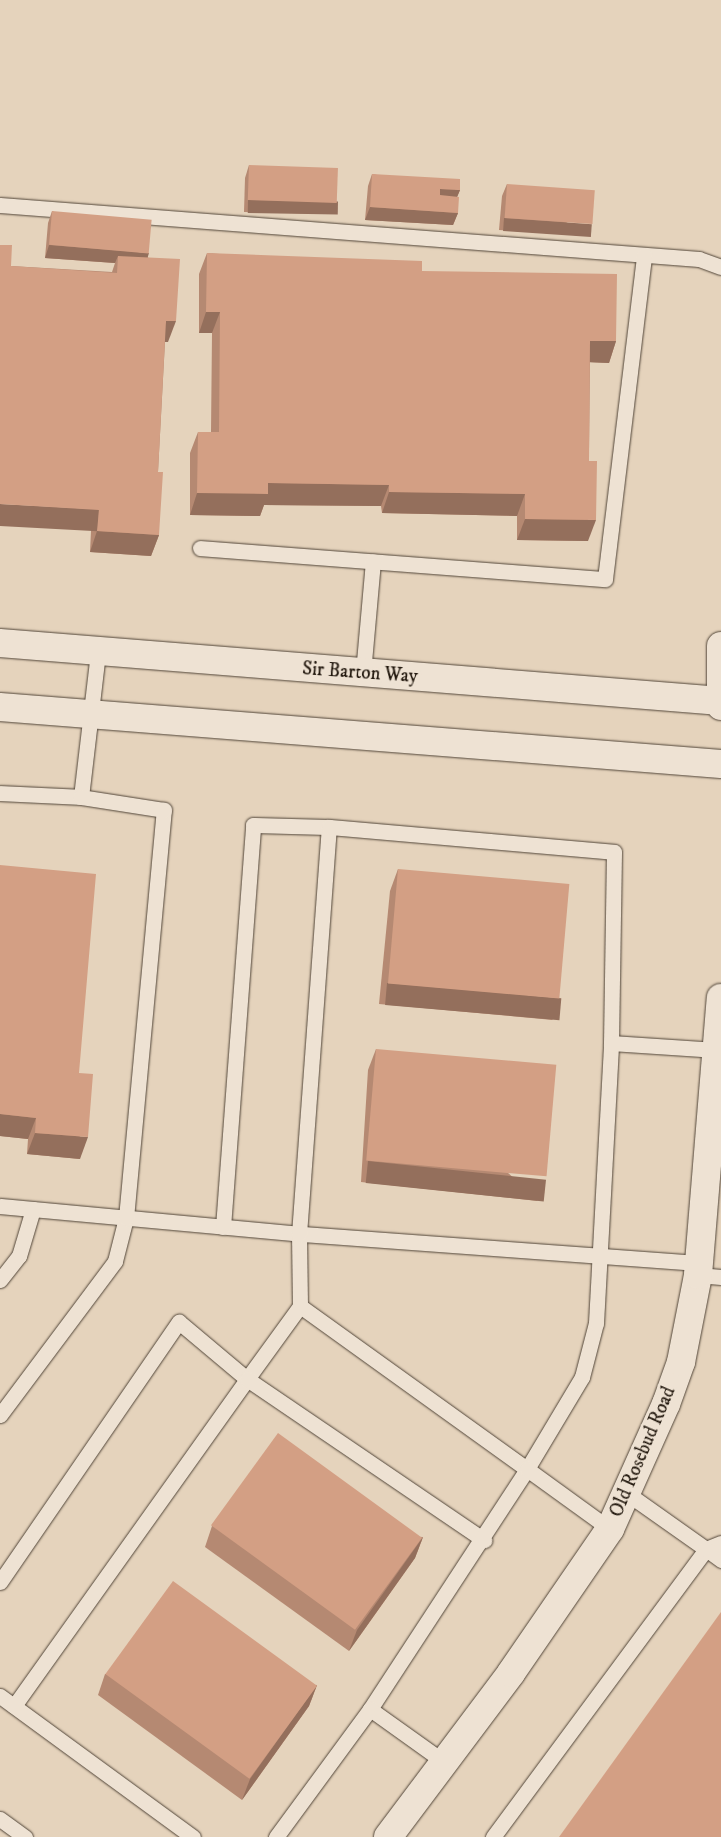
<!DOCTYPE html>
<html>
<head>
<meta charset="utf-8">
<style>
  body { margin:0 }
  #map { position:relative; width:721px; height:1837px; overflow:hidden; background:#e5d3bc; font-family:"IM FELL DW Pica",serif }
  div>[style] { position:absolute }
  [style*='--x'] { left:calc(var(--x)*1px); top:calc(var(--y)*1px); width:calc(var(--w)*1px); rotate:calc(var(--a)*1deg) }
  .roads { filter:drop-shadow(0 0 1px #514538) drop-shadow(0 0 1px #514538) }
  .service>* { height:15px; margin:-7.5px; padding:0 7.5px; transform-origin:7.5px; border-radius:7.5px; background:#eee2d3 }
  .minor>* { height:28px; margin:-14px; padding:0 14px; transform-origin:14px; border-radius:14px; background:#eee2d3 }
  .secondary>* { height:28px; margin:-14px; padding:0 14px; transform-origin:14px; border-radius:14px; background:#eee2d3 }
  .wall>* { inset:0; background:#b58972 }
  .shaded-wall>* { inset:0; background:#946f5c; transform-origin:0 0 }
  .building>* { inset:0; background:#d39f84; transform-origin:0 0 }
  span { translate:-50% -50%; white-space:nowrap; text-align:center; line-height:1.15; -webkit-text-stroke:5px #eee2d3; paint-order:stroke }
  .street-label { font-size:19px; color:#20160c }
</style>
</head>
<body>
<div id="map">
  <div class="roads">
    <div class="service">
      <i style="--x:0;--y:205;--w:701;--a:4.42"></i>
      <i style="--x:699;--y:259;--w:23;--a:20"></i>
      <i style="--x:200;--y:548;--w:406;--a:4.4"></i>
      <i style="--x:605;--y:579;--w:326;--a:-83.1"></i>
      <i style="--x:363;--y:673;--w:112;--a:-84.9"></i>
      <i style="--x:0;--y:793;--w:81;--a:2.8"></i>
      <i style="--x:81;--y:797;--w:145;--a:-83.3"></i>
      <i style="--x:0;--y:1206;--w:300;--a:5.3"></i>
      <i style="--x:299;--y:1234;--w:72;--a:89.2"></i>
      <i style="--x:300;--y:1306;--w:279;--a:35.7"></i>
      <i style="--x:527;--y:1469;--w:107;--a:-59.1"></i>
      <i style="--x:582;--y:1377;--w:56;--a:-75.5"></i>
      <i style="--x:596;--y:1323;--w:280;--a:-86.9"></i>
      <i style="--x:223;--y:1227;--w:403;--a:-85.7"></i>
      <i style="--x:253;--y:825;--w:76;--a:1.5"></i>
      <i style="--x:698;--y:1263;--w:400;--a:-175.8"></i>
      <i style="--x:299;--y:1234;--w:408;--a:-85.8"></i>
      <i style="--x:329;--y:827;--w:286;--a:5"></i>
      <i style="--x:614;--y:852;--w:191;--a:90.9"></i>
      <i style="--x:611;--y:1043;--w:106;--a:3.8"></i>
      <i style="--x:698;--y:1275;--w:23;--a:5"></i>
      <i style="--x:0;--y:1280;--w:31;--a:-52"></i>
      <i style="--x:19;--y:1256;--w:49;--a:-73.4"></i>
      <i style="--x:0;--y:1415;--w:192;--a:-53.2"></i>
      <i style="--x:115;--y:1261;--w:44;--a:-75.7"></i>
      <i style="--x:126;--y:1218;--w:410;--a:-84.7"></i>
      <i style="--x:164;--y:810;--w:84;--a:-171.1"></i>
      <i style="--x:628;--y:1494;--w:95;--a:35.2"></i>
      <i style="--x:706;--y:1549;--w:16;--a:-22"></i>
      <i style="--x:0;--y:1582;--w:316;--a:-55.5"></i>
      <i style="--x:179;--y:1322;--w:89;--a:40"></i>
      <i style="--x:247;--y:1379;--w:90;--a:-54"></i>
      <i style="--x:0;--y:1696;--w:239;--a:36.2"></i>
      <i style="--x:14;--y:1706;--w:402;--a:-54.5"></i>
      <i style="--x:247;--y:1379;--w:287;--a:34.2"></i>
      <i style="--x:370;--y:1709;--w:287;--a:-56.8"></i>
      <i style="--x:527;--y:1469;--w:102;--a:35.9"></i>
      <i style="--x:0;--y:1819;--w:31;--a:36"></i>
      <i style="--x:276;--y:1837;--w:159;--a:-53.7"></i>
      <i style="--x:370;--y:1709;--w:91;--a:35.6"></i>
      <i style="--x:493;--y:1837;--w:358;--a:-53.5"></i>
      <i style="--x:706;--y:1549;--w:19;--a:36"></i>
    </div>
    <div class="minor">
      <i style="--x:721;--y:646;--w:60;--a:90"></i>
      <i style="--x:388;--y:1837;--w:205;--a:-53.1"></i>
      <i style="--x:511;--y:1673;--w:175;--a:-55.5"></i>
      <i style="--x:610;--y:1529;--w:137;--a:-65.9"></i>
      <i style="--x:666;--y:1404;--w:45;--a:-70.3"></i>
      <i style="--x:681;--y:1362;--w:89;--a:-78.9"></i>
      <i style="--x:698;--y:1275;--w:278;--a:-85.3"></i>
    </div>
    <div class="secondary">
      <i style="--x:0;--y:643;--w:723;--a:4.6"></i>
      <i style="--x:0;--y:707;--w:723;--a:4.52"></i>
    </div>
  </div>
  <div class="wall">
    <i style="clip-path:polygon(249px 165px,333px 214px,244px 212px,245px 178px)"></i>
    <i style="clip-path:polygon(372px 174px,460px 190px,457px 197px,458px 213px,453px 225px,365px 220px,368px 186px)"></i>
    <i style="clip-path:polygon(507px 184px,588px 236px,499px 230px,502px 196px)"></i>
    <i style="clip-path:polygon(52px 211px,148px 257px,168px 342px,165px 342px,158px 472px,159px 535px,151px 556px,90px 552px,91px 531px,11px 266px,112px 272px,115px 263px,45px 258px,48px 223px)"></i>
    <i style="clip-path:polygon(207px 253px,422px 271px,616px 341px,609px 363px,590px 362px,588px 541px,517px 540px,517px 516px,382px 513px,381px 506px,264px 505px,260px 516px,190px 515px,190px 453px,198px 432px,211px 432px,212px 333px,199px 333px,199px 274px)"></i>
    <i style="clip-path:polygon(0 865px,79px 1073px,80px 1159px,27px 1154px,28px 1139px,0 1136px)"></i>
    <i style="clip-path:polygon(398px 869px,553px 1020px,379px 1004px,390px 891px)"></i>
    <i style="clip-path:polygon(376px 1049px,538px 1201px,361px 1182px,368px 1070px)"></i>
    <i style="clip-path:polygon(212px 1526px,423px 1537px,415px 1558px,349px 1651px,205px 1547px)"></i>
    <i style="clip-path:polygon(105px 1674px,317px 1685px,309px 1706px,242px 1800px,98px 1695px)"></i>
  </div>
  <div class="shaded-wall">
    <i style="clip-path:polygon(440px 189px,460px 190px,455px 202px,436px 201px)"></i>
    <i style="left:248px;top:200px;width:90px;height:13px;rotate:1deg"></i>
    <i style="clip-path:polygon(370px 207px,458px 213px,453px 225px,365px 220px)"></i>
    <i style="left:504px;top:218px;width:88px;height:13px;rotate:4deg"></i>
    <i style="clip-path:polygon(49px 245px,149px 253px,145px 266px,118px 256px,115px 263px,45px 258px)"></i>
    <i style="clip-path:polygon(206px 312px,220px 312px,212px 333px,199px 333px)"></i>
    <i style="clip-path:polygon(166px 321px,176px 321px,168px 342px,159px 342px)"></i>
    <i style="clip-path:polygon(590px 341px,616px 341px,609px 363px,583px 362px)"></i>
    <i style="clip-path:polygon(268px 483px,389px 485px,381px 506px,264px 505px,260px 516px,190px 515px,197px 493px)"></i>
    <i style="clip-path:polygon(389px 492px,525px 494px,517px 516px,382px 513px)"></i>
    <i style="left:0;top:504px;width:99px;height:22px;rotate:3deg"></i>
    <i style="clip-path:polygon(525px 519px,596px 520px,588px 541px,517px 540px)"></i>
    <i style="clip-path:polygon(97px 531px,159px 535px,151px 556px,90px 552px)"></i>
    <i style="left:387px;top:983px;width:175px;height:22px;rotate:5deg"></i>
    <i style="clip-path:polygon(0 1114px,36px 1118px,28px 1139px,0 1136px)"></i>
    <i style="clip-path:polygon(35px 1133px,88px 1137px,80px 1159px,27px 1154px)"></i>
    <i style="left:368px;top:1161px;width:179px;height:22px;rotate:6deg"></i>
    <i style="clip-path:polygon(423px 1537px,415px 1558px,349px 1651px,357px 1630px)"></i>
    <i style="clip-path:polygon(317px 1685px,309px 1706px,242px 1800px,250px 1779px)"></i>
  </div>
  <div class="building">
    <i style="left:249px;top:165px;width:89px;height:35px;rotate:2deg"></i>
    <i style="clip-path:polygon(372px 174px,460px 179px,460px 190px,440px 189px,440px 195px,459px 197px,458px 213px,370px 207px)"></i>
    <i style="left:507px;top:184px;width:88px;height:34px;rotate:4deg"></i>
    <i style="left:52px;top:211px;width:100px;height:34px;rotate:5deg"></i>
    <i style="clip-path:polygon(0 245px,12px 245px,11px 266px,117px 273px,118px 256px,180px 259px,176px 321px,166px 321px,158px 472px,163px 472px,159px 535px,97px 531px,99px 510px,0 504px)"></i>
    <i style="clip-path:polygon(207px 253px,422px 261px,422px 271px,617px 274px,616px 341px,590px 341px,589px 461px,597px 461px,596px 520px,525px 519px,525px 494px,389px 492px,389px 485px,268px 483px,268px 494px,197px 493px,198px 432px,219px 432px,220px 312px,206px 312px)"></i>
    <i style="clip-path:polygon(0 865px,96px 874px,79px 1073px,93px 1074px,88px 1137px,35px 1133px,36px 1118px,0 1114px)"></i>
    <i style="left:398px;top:869px;width:172px;height:115px;rotate:5deg"></i>
    <i style="left:376px;top:1049px;width:181px;height:112px;rotate:5deg"></i>
    <i style="left:278px;top:1433px;width:178px;height:114px;rotate:36deg"></i>
    <i style="left:173px;top:1581px;width:178px;height:115px;rotate:36deg"></i>
    <i style="clip-path:polygon(721px 1612px,721px 1837px,559px 1837px)"></i>
  </div>
  <div class="street-label">
    <span style="left:360px;top:673px;rotate:4deg">Sir Barton Way</span>
    <span style="left:643px;top:1452px;rotate:-67deg">Old Rosebud Road</span>
  </div>
</div>
</body>
</html>
